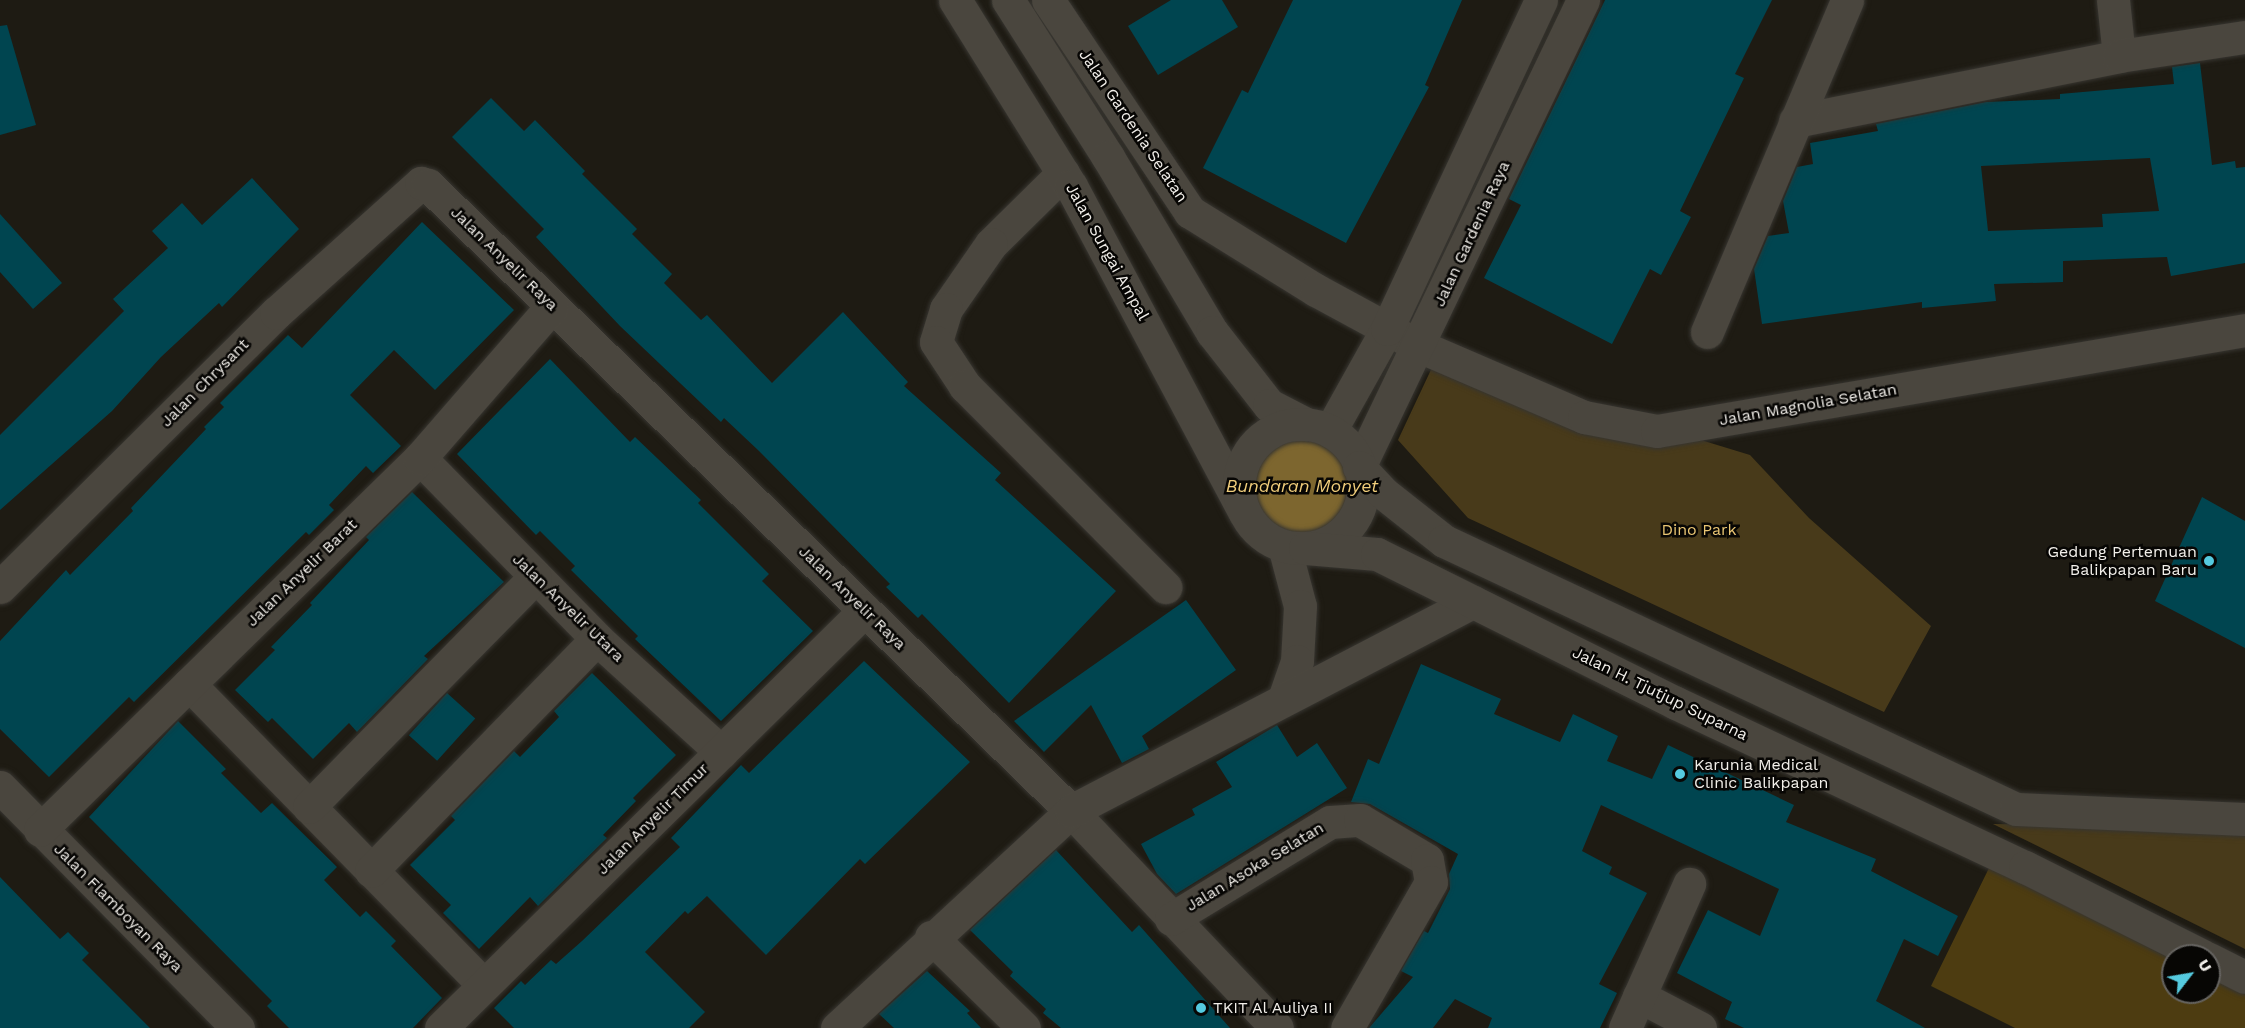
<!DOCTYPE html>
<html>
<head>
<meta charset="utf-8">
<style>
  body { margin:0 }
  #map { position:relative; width:2245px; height:1028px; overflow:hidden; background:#1e1b13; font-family:"Work Sans",sans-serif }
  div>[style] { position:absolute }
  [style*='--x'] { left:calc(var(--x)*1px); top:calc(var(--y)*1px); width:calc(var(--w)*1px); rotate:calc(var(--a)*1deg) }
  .green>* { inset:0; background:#483a1a }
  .forest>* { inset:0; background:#4d3c11 }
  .water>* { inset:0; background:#7d662f }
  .round { border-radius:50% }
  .building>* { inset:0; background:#004550; transform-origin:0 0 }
  .roads { filter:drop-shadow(0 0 2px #373530) drop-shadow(0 0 2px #373530) }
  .minor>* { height:33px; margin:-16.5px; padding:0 16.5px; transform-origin:16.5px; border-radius:16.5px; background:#4a463e }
  .secondary>* { height:33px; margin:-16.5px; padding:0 16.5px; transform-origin:16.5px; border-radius:16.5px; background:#4a463e }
  .secondary>.ring { margin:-16.5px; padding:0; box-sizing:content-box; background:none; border:33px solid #4a463e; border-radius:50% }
  .dots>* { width:16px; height:16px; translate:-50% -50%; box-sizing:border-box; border:3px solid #070604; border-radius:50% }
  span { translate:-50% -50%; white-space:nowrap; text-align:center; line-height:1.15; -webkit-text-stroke:5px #070604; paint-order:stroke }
  .street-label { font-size:16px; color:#f2efea }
  .park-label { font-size:16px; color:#eac674 }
  .poi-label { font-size:16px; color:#f2efea }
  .right { translate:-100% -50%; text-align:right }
  .left { translate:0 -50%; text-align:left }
  .water-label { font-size:18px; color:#f0cd7b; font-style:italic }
  .north { position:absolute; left:2161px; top:944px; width:60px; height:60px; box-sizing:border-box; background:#070604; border:2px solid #656360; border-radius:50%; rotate:59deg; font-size:16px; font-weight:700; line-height:24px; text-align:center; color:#f2efea }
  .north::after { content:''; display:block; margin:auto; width:21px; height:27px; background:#55cadf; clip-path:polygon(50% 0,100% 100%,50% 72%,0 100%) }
</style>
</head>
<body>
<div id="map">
  <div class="green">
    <i style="clip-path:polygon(1436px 359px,1750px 455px,1809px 518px,1931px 626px,1884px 712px,1468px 518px,1398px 440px)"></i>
    <i style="clip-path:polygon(1993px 824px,2245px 827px,2245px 949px)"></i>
  </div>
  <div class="forest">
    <i style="clip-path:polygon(1990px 866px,2173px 958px,2173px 992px,2209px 992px,2209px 976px,2245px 994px,2245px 1028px,2015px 1028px,1931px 986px)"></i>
  </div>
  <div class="water">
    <i class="round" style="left:1247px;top:431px;width:110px;height:110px"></i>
  </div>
  <div class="building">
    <i style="clip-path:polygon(1171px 0,1222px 0,1238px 27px,1158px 75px,1128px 26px)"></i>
    <i style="clip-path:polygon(1293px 0,1462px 0,1425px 85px,1429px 87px,1346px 243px,1203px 168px,1242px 90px,1248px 93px)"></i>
    <i style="clip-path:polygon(1605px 0,1772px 0,1735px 74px,1744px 78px,1680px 211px,1691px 217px,1661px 275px,1650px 269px,1612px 344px,1484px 278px,1521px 205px,1509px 199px)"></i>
    <i style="clip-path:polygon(7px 25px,36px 125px,0 135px,0 26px)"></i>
    <i style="clip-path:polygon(evenodd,2200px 63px,2212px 165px,2235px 161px,2236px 168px,2245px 167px,2245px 263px,2171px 276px,2167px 257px,2063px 261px,2063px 282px,1994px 284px,1996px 301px,1922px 308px,1922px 302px,1762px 324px,1754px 269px,1768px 236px,1789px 233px,1783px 201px,1797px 167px,1813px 164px,1810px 143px,1878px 131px,1876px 124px,1986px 102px,2060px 99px,2060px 94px,2174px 84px,2172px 67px,2200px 63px,2150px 158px,2159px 211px,2102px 214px,2103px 227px,1988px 231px,1981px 166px,2150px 158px)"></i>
    <i style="clip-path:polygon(491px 98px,524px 131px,535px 120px,585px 171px,582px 174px,637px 229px,632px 234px,672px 274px,664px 283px,701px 320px,707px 315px,772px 383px,843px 312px,908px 382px,904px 386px,1001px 473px,995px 480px,1116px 591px,1009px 703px,922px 614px,918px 618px,886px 587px,890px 584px,759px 451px,724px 418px,721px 422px,620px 326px,536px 237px,544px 229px,452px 137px)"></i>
    <i style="clip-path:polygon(252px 178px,299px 229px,222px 307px,219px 303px,161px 357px,112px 411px,0 510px,0 435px,124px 311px,113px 299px,168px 248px,152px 231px,182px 203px,202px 225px)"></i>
    <i style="clip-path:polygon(0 214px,62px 283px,33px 309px,0 272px)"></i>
    <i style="clip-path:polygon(422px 222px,514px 310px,435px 390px,394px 350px,350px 395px,401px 446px,373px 473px,366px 466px,329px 505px,334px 510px,309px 535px,306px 532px,134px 702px,129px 697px,49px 777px,0 729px,0 641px,66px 570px,70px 575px,133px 511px,131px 508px,206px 429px,204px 427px,224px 407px,220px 403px,288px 335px,302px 348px)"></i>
    <i style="clip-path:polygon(550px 359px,630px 442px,635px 437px,701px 500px,698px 503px,769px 574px,762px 581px,813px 631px,721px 721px,635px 639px,638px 636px,571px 570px,575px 566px,540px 531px,536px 535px,457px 454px)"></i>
    <i style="clip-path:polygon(412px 492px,504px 582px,424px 656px,428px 659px,357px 732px,349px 723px,313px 759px,272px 718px,268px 722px,235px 690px,275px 650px,271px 647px,312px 605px,310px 603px,369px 540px,366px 537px)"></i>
    <i style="clip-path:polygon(2202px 497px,2245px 521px,2245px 648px,2155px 601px)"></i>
    <i style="clip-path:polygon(1186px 600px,1236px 670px,1142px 736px,1149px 749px,1122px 763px,1091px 705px,1044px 752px,1014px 721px)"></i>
    <i style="clip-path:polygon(864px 661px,970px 762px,865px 864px,860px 859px,766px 955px,707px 896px,688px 914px,685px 911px,645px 952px,705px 1012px,689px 1028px,514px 1028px,494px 1008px,521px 981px,525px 985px,551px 960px,556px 964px,582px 941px,680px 847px,671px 838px,741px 765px,749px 773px)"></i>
    <i style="clip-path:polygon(1421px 664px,1501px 699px,1494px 714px,1560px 742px,1573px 714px,1618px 736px,1607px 761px,1652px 779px,1668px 745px,1794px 805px,1786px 822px,1876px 859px,1871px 871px,1958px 916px,1938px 956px,1904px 939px,1876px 1001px,1925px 1028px,1744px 1028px,1725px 1019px,1732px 1002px,1677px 973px,1708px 910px,1760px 936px,1779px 889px,1601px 805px,1582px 851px,1612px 867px,1609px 874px,1647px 893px,1599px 984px,1617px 993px,1600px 1028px,1488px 1028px,1492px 1018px,1455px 999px,1433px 1028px,1369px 1028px,1413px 977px,1401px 971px,1424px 931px,1428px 933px,1450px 889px,1449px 874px,1458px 854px,1370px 804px,1351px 802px,1368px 759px,1379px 764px)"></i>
    <i style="clip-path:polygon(592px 673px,676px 755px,633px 798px,636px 801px,603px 835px,607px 838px,538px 906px,530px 897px,479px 949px,443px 913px,451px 905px,410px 865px,455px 820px,451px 816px,514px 751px,520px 757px,559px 717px,554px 711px)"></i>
    <i style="left:447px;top:693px;width:38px;height:57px;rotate:42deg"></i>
    <i style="clip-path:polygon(178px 721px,226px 769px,221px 773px,261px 813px,272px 803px,337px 867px,324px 880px,360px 917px,366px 911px,396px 941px,391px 946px,442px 998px,413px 1028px,289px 1028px,267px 1006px,272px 1001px,89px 817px)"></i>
    <i style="clip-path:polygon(1277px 725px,1297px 757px,1317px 743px,1347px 788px,1176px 894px,1157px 874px,1141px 844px,1195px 815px,1192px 809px,1232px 787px,1216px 762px)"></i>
    <i style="clip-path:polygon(1056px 850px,1132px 932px,1139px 925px,1230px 1028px,1061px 1028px,1043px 1013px,1046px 1009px,1010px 976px,1013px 972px,970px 930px)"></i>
    <i style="clip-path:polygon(0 877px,60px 939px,68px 932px,89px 953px,82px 960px,150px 1028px,0 1028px)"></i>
    <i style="clip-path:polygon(927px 971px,970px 1011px,967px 1013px,981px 1028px,894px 1028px,879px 1014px)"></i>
  </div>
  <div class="roads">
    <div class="minor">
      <i style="--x:1048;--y:0;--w:255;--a:56.2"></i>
      <i style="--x:1190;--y:212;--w:148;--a:31.8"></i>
      <i style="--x:1316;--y:290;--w:117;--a:28.5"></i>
      <i style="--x:1419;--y:346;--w:180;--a:23.3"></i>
      <i style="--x:1584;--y:417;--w:74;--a:10.9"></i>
      <i style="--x:1657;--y:431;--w:597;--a:-9.75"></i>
      <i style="--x:2113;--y:0;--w:56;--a:83.9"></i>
      <i style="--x:1795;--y:121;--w:330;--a:-11.3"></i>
      <i style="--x:2119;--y:56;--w:127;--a:-8.6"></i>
      <i style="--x:1063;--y:173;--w:101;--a:135.4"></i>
      <i style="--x:991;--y:244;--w:79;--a:124.7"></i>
      <i style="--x:946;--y:309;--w:34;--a:107"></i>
      <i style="--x:936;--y:342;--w:53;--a:56.6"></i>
      <i style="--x:965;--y:386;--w:284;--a:45.1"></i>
      <i style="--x:1707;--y:332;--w:360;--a:-67.1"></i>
      <i style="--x:1330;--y:431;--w:117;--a:-60.8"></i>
      <i style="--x:1387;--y:329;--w:363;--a:-64.9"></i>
      <i style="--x:420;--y:458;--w:253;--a:45.6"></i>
      <i style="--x:597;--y:639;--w:168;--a:42.3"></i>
      <i style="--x:1359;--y:467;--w:518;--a:-64.37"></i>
      <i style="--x:1284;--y:546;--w:62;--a:75.1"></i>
      <i style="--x:1300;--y:606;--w:55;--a:93.1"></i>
      <i style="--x:1297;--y:661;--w:39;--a:109"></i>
      <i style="--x:0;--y:587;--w:389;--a:-44.8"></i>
      <i style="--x:276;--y:313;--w:195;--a:-41.9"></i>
      <i style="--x:421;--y:183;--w:7;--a:16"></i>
      <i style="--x:428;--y:185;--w:897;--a:44.23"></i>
      <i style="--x:1071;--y:811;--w:299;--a:46.5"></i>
      <i style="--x:189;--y:684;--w:421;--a:45.6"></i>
      <i style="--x:0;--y:787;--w:339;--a:45.4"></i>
      <i style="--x:309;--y:807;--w:322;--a:-45.5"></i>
      <i style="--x:40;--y:830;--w:532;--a:-44.39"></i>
      <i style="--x:420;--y:458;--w:201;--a:-49"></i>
      <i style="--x:371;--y:871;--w:324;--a:-45.8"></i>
      <i style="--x:1171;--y:919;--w:186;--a:-31.4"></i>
      <i style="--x:1330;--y:822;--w:30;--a:-4"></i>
      <i style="--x:1360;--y:820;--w:78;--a:30.8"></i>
      <i style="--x:1427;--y:860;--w:22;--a:80"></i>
      <i style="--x:1431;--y:882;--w:168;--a:119.9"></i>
      <i style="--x:931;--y:937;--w:130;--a:44.4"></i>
      <i style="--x:1639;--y:996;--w:69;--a:27.7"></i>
      <i style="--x:441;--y:1028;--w:595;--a:-44.59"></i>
      <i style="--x:837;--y:1028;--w:319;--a:-42.8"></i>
      <i style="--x:1071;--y:811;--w:453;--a:-27.5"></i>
      <i style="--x:1625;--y:1028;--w:158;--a:-66"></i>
    </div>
    <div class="secondary">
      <i style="--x:955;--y:0;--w:219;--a:58.1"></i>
      <i style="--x:1071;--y:186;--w:369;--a:62"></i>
      <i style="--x:1008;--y:0;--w:186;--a:57.5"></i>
      <i style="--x:1108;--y:157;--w:204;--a:59.3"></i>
      <i style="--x:1212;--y:332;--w:93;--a:52"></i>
      <i style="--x:1269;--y:405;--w:42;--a:27.2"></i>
      <i class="ring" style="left:1239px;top:424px;width:91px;height:91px"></i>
      <i style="--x:1359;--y:467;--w:34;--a:47"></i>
      <i style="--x:1382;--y:492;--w:79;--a:38.3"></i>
      <i style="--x:1444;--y:541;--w:632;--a:25.1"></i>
      <i style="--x:2016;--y:809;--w:229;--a:2.5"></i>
      <i style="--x:1305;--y:548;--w:72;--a:4.8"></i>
      <i style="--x:1377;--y:554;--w:334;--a:26.5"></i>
      <i style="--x:1676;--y:703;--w:386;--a:25.2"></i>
      <i style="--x:2025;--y:867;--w:199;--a:26.6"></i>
      <i style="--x:2209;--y:959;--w:40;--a:26.6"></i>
    </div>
  </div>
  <div class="dots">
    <i style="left:2209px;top:561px;background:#55cadf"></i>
    <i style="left:1680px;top:774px;background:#55cadf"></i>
    <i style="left:1201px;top:1008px;background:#55cadf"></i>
  </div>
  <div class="street-label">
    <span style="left:1133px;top:126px;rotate:56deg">Jalan Gardenia Selatan</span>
    <span style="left:1472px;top:234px;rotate:-65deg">Jalan Gardenia Raya</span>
    <span style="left:1107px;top:252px;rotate:61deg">Jalan Sungai Ampal</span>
    <span style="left:504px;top:259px;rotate:44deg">Jalan Anyelir Raya</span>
    <span style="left:205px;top:383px;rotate:-45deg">Jalan Chrysant</span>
    <span style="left:1808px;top:405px;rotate:-10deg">Jalan Magnolia Selatan</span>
    <span style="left:302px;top:573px;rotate:-44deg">Jalan Anyelir Barat</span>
    <span style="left:852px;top:598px;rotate:44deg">Jalan Anyelir Raya</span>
    <span style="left:568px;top:608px;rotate:44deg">Jalan Anyelir Utara</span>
    <span style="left:1660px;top:694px;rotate:26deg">Jalan H. Tjutjup Suparna</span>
    <span style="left:653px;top:819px;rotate:-45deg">Jalan Anyelir Timur</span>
    <span style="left:1255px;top:867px;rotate:-31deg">Jalan Asoka Selatan</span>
    <span style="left:118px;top:908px;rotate:45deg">Jalan Flamboyan Raya</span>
  </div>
  <div class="park-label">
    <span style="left:1699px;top:530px">Dino Park</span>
  </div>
  <div class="poi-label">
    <span class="right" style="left:2197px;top:561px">Gedung Pertemuan<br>Balikpapan Baru</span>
    <span class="left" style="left:1694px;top:774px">Karunia Medical<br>Clinic Balikpapan</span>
    <span class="left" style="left:1213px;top:1008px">TKIT Al Auliya II</span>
  </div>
  <div class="water-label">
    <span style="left:1302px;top:486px">Bundaran Monyet</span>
  </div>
  <div class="north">U</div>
</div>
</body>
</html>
